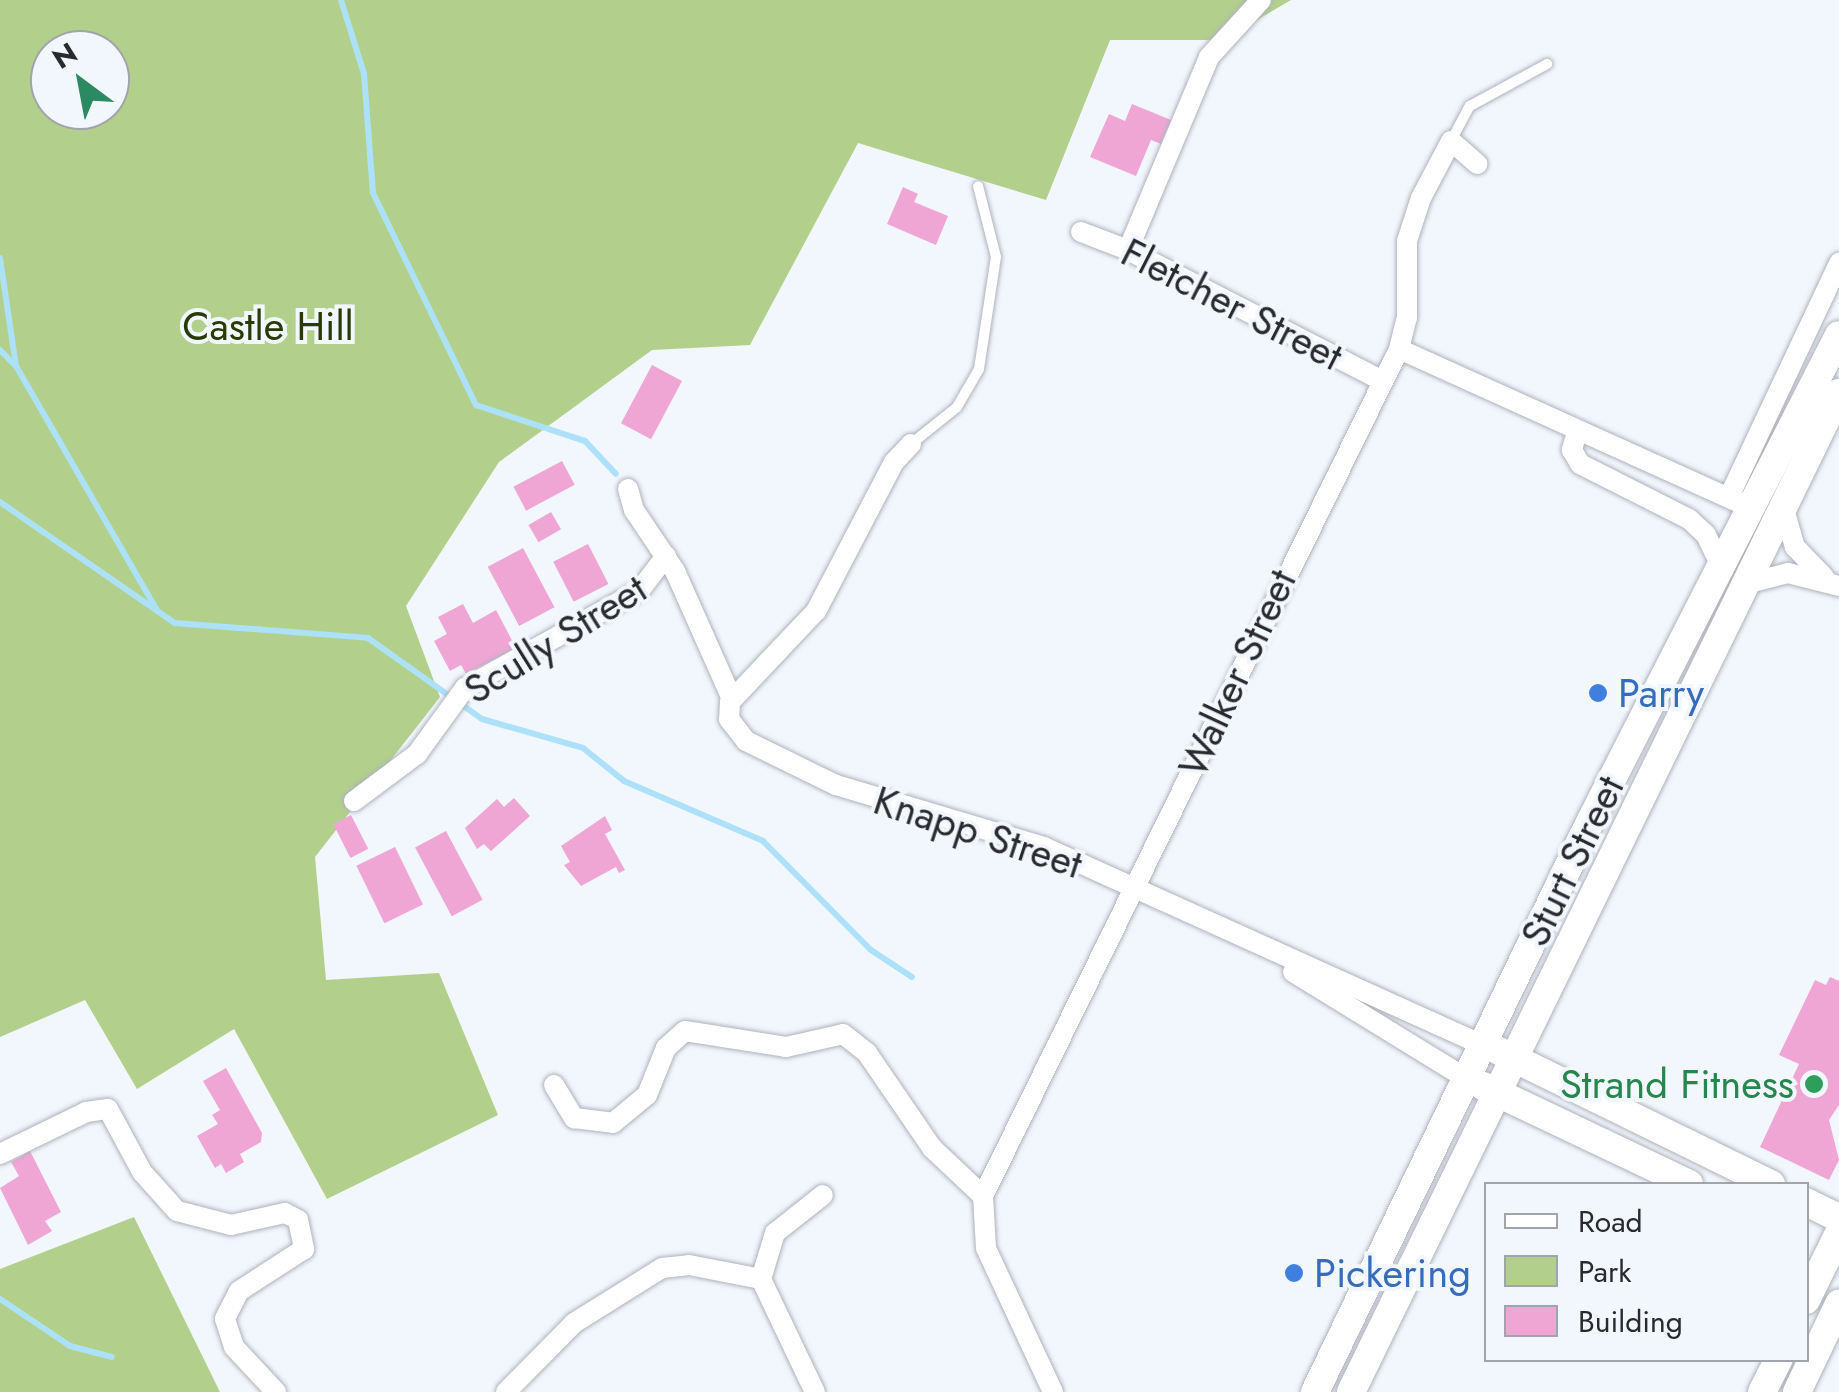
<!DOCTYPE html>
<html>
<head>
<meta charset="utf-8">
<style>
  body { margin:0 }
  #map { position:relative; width:1839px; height:1392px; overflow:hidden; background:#f2f6fd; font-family:Jost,sans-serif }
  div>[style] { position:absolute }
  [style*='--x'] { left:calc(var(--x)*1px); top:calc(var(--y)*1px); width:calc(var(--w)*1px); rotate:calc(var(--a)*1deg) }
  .green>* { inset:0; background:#b2d08c }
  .stream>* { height:6px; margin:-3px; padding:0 3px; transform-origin:3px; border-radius:3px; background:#ace1f9 }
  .building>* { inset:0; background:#efa6d5; transform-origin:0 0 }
  .roads { filter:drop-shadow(0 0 2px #aeb2bb) drop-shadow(0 0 2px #aeb2bb) }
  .lane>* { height:10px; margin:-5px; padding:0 5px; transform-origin:5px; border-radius:5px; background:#fff }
  .street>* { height:20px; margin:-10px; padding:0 10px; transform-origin:10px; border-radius:10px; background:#fff }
  .secondary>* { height:28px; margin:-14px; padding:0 14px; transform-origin:14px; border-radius:14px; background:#fff }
  .dots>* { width:28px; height:28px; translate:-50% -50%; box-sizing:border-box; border:5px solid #f2f6fd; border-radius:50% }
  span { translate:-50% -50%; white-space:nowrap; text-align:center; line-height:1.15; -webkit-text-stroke:8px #f2f6fd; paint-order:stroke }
  .street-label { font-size:40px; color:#282a2d }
  .park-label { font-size:40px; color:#273b03 }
  .shop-label { font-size:40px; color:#366cbe }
  .left { translate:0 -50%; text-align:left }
  .leisure-label { font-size:40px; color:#27864d }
  .right { translate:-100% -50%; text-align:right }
  .legend { position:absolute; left:1484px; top:1182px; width:325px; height:180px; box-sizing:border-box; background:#f2f6fd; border:2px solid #a1a4aa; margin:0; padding:12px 18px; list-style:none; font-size:30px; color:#282a2d }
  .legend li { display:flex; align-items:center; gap:20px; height:50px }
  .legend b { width:50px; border:2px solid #a1a4aa }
  .north { position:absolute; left:30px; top:30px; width:100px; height:100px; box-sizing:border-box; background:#f2f6fd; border:2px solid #a1a4aa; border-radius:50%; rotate:328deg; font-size:28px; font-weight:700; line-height:40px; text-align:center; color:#282a2d }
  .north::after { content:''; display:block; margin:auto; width:35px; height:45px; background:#2b8a61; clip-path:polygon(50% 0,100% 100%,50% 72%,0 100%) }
</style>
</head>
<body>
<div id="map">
  <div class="green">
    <i style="clip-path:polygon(evenodd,0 0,1291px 0,1223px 40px,1110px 40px,1046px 200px,858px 143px,750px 345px,652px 350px,499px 462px,406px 606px,440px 697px,315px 857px,326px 980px,439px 973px,498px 1115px,327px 1199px,234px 1029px,137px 1089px,85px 1000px,0 1037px,0 0,50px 50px,110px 50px,110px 110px,50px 110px,50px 50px)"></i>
    <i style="clip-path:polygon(134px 1217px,220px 1392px,0 1392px,0 1269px)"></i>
  </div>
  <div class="stream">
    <i style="--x:341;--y:0;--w:77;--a:72.7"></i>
    <i style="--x:364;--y:74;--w:119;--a:85.7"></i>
    <i style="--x:373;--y:193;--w:236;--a:64.1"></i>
    <i style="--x:476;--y:405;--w:115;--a:18.3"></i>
    <i style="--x:585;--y:441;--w:45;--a:46.8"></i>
    <i style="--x:0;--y:258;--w:109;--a:81.6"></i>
    <i style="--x:0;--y:350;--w:23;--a:45"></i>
    <i style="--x:16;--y:366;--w:282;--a:60"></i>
    <i style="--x:0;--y:502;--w:213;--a:34.7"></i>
    <i style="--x:175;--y:623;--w:194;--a:4.4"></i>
    <i style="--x:368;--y:638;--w:140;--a:35.4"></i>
    <i style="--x:482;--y:719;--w:105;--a:16"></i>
    <i style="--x:583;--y:748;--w:53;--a:38.8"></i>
    <i style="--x:624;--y:781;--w:151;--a:23.3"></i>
    <i style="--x:763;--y:841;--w:153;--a:45.3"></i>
    <i style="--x:871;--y:950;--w:49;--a:33.4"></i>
    <i style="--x:0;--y:1299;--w:84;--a:33.9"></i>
    <i style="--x:70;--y:1346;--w:43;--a:14.7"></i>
  </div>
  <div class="building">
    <i style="clip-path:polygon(1132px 104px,1171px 120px,1161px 144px,1151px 140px,1136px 176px,1090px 157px,1109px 114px,1125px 121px)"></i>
    <i style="clip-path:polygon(903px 187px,918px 194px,914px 202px,948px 216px,936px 245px,887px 224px)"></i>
    <i style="left:652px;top:365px;width:34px;height:66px;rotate:28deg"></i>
    <i style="left:562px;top:461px;width:27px;height:55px;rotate:62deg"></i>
    <i style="left:551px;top:512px;width:20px;height:26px;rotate:60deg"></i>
    <i style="left:588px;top:544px;width:45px;height:39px;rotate:63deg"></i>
    <i style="left:523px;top:548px;width:67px;height:40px;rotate:62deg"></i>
    <i style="clip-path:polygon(463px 604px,473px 623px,496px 610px,516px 648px,466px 674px,461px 665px,450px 671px,434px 641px,447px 634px,438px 617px)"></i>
    <i style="clip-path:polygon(514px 798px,530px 816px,491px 851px,484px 844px,477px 849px,465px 828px,497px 799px,504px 807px)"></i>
    <i style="left:351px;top:815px;width:38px;height:20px;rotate:63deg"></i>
    <i style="clip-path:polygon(605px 816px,612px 830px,605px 834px,625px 870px,619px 873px,616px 867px,581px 886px,564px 865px,570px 862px,561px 846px)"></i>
    <i style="left:446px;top:831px;width:78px;height:35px;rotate:62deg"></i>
    <i style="left:395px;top:847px;width:64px;height:43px;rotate:64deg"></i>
    <i style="clip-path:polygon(1830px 977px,1839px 981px,1839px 1105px,1829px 1120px,1839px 1160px,1829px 1180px,1760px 1147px,1799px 1064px,1779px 1055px,1815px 980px,1826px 985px)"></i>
    <i style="clip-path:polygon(226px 1068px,262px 1133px,261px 1142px,240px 1154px,244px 1162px,226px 1173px,221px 1164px,215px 1168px,197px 1136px,218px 1124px,212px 1115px,220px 1110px,203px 1081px)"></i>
    <i style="clip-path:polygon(30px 1151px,61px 1212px,45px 1221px,52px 1231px,28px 1245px,0 1188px,19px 1176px,11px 1162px)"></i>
  </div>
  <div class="roads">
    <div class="lane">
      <i style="--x:1451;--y:141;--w:40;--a:-62"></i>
      <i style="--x:1470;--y:106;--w:88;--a:-28.6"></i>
      <i style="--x:911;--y:444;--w:59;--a:-38.8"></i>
      <i style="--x:957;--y:407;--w:44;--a:-59.9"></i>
      <i style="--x:979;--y:369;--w:113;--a:-81.4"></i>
      <i style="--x:996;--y:257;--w:73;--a:-104.2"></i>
    </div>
    <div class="street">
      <i style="--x:1081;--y:232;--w:50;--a:21"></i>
      <i style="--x:1128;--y:250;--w:284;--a:27.2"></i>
      <i style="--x:1128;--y:250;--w:209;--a:-67.2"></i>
      <i style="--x:1209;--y:57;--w:77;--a:-47.6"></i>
      <i style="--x:1399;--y:349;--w:389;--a:24.3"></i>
      <i style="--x:1577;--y:432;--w:19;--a:106"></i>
      <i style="--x:1572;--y:450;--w:16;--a:60"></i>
      <i style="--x:1580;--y:464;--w:122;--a:26.8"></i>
      <i style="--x:1689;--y:519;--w:23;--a:43"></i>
      <i style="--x:1706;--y:535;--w:39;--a:64"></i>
      <i style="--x:911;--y:444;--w:25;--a:133"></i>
      <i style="--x:894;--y:462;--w:168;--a:117.6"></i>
      <i style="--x:816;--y:611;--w:125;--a:133.4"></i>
      <i style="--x:730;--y:702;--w:17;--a:93"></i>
      <i style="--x:729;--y:719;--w:28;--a:52"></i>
      <i style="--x:746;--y:741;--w:100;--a:26.1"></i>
      <i style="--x:836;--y:785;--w:217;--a:16.6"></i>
      <i style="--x:1044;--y:847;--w:479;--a:24.3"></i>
      <i style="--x:628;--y:489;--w:22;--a:74"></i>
      <i style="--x:634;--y:510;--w:73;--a:56.1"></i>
      <i style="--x:675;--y:571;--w:140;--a:66"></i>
      <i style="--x:1729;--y:497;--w:259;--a:-64.8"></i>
      <i style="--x:1784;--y:509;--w:40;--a:74"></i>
      <i style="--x:1795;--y:547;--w:42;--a:46"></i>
      <i style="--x:1745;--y:584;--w:44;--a:-14.3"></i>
      <i style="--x:1788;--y:573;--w:53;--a:14.3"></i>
      <i style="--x:354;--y:801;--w:79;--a:-36.7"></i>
      <i style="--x:417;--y:754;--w:82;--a:-54"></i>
      <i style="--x:465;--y:688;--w:201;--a:-29.2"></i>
      <i style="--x:640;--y:590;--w:43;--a:-52.6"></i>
      <i style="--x:1293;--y:972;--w:202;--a:31.6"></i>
      <i style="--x:554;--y:1085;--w:39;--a:59"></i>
      <i style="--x:574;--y:1118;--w:39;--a:7"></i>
      <i style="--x:613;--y:1123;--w:44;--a:-39.5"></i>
      <i style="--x:647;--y:1095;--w:51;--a:-68"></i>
      <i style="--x:666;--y:1048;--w:25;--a:-42"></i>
      <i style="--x:685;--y:1031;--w:102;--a:9"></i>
      <i style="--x:786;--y:1047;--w:58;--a:-12.8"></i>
      <i style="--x:843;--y:1034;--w:31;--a:38"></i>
      <i style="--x:867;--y:1053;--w:115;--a:55.6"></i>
      <i style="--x:932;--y:1148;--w:70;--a:43.3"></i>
      <i style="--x:0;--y:1154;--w:96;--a:-26"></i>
      <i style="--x:86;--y:1112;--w:22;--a:-8"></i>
      <i style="--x:108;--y:1109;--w:72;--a:61.6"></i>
      <i style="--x:142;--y:1172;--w:52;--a:48.1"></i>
      <i style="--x:177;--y:1211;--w:56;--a:14.5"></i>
      <i style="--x:231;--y:1225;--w:55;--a:-12.5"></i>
      <i style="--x:285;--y:1213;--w:15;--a:28"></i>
      <i style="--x:298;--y:1220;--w:30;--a:78"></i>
      <i style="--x:304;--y:1249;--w:77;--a:147.1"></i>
      <i style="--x:239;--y:1291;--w:31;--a:117"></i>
      <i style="--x:225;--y:1319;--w:29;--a:72"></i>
      <i style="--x:234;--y:1347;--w:62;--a:47"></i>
      <i style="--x:761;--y:1279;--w:125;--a:64.5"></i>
      <i style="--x:761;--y:1279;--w:48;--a:-73.1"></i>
      <i style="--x:775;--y:1233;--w:61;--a:-38.4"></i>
      <i style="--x:506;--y:1392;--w:97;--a:-45.4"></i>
      <i style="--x:574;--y:1323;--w:104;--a:-32"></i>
      <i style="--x:662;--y:1268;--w:27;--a:-6"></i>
      <i style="--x:689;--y:1265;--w:73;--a:11"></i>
      <i style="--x:1053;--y:1392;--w:159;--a:-115"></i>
      <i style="--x:986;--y:1248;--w:52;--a:-93.3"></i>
      <i style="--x:983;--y:1196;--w:944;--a:-63.84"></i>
      <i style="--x:1399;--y:349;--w:32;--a:-76"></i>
      <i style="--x:1407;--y:318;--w:77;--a:-90"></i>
      <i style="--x:1407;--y:241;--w:45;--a:-72"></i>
      <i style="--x:1421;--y:198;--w:64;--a:-62.2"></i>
      <i style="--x:1451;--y:141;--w:35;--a:41"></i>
    </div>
    <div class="secondary">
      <i style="--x:1499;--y:1051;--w:303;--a:26.1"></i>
      <i style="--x:1483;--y:1086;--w:228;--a:25.4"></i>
      <i style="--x:1806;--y:1202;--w:37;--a:26"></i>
      <i style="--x:1806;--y:1300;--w:75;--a:-63.8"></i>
      <i style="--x:1315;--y:1392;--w:631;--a:-64.25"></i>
      <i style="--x:1589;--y:824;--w:549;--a:-62.92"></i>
      <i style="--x:1351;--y:1392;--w:1112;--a:-63.97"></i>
      <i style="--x:1762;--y:1392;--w:36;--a:-63"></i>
      <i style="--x:1797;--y:1392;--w:98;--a:-64.5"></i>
    </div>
  </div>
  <div class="dots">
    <i style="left:1598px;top:693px;background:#3f7fe0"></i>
    <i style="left:1814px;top:1084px;background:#2e9e5b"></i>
    <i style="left:1294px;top:1273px;background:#3f7fe0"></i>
  </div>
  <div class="street-label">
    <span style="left:1232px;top:304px;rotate:27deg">Fletcher Street</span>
    <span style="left:555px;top:639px;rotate:-32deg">Scully Street</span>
    <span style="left:1237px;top:673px;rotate:-65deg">Walker Street</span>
    <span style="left:978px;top:832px;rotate:18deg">Knapp Street</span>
    <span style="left:1572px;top:861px;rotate:-64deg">Sturt Street</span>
  </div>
  <div class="park-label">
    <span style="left:268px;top:326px">Castle Hill</span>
  </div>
  <div class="shop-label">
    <span class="left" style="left:1618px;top:693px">Parry</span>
    <span class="left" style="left:1314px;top:1273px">Pickering</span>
  </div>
  <div class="leisure-label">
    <span class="right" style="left:1794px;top:1084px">Strand Fitness</span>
  </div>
  <ul class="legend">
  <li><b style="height:12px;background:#fff"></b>Road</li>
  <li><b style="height:28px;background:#b2d08c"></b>Park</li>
  <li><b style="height:28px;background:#efa6d5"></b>Building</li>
  </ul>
  <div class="north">N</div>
</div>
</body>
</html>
